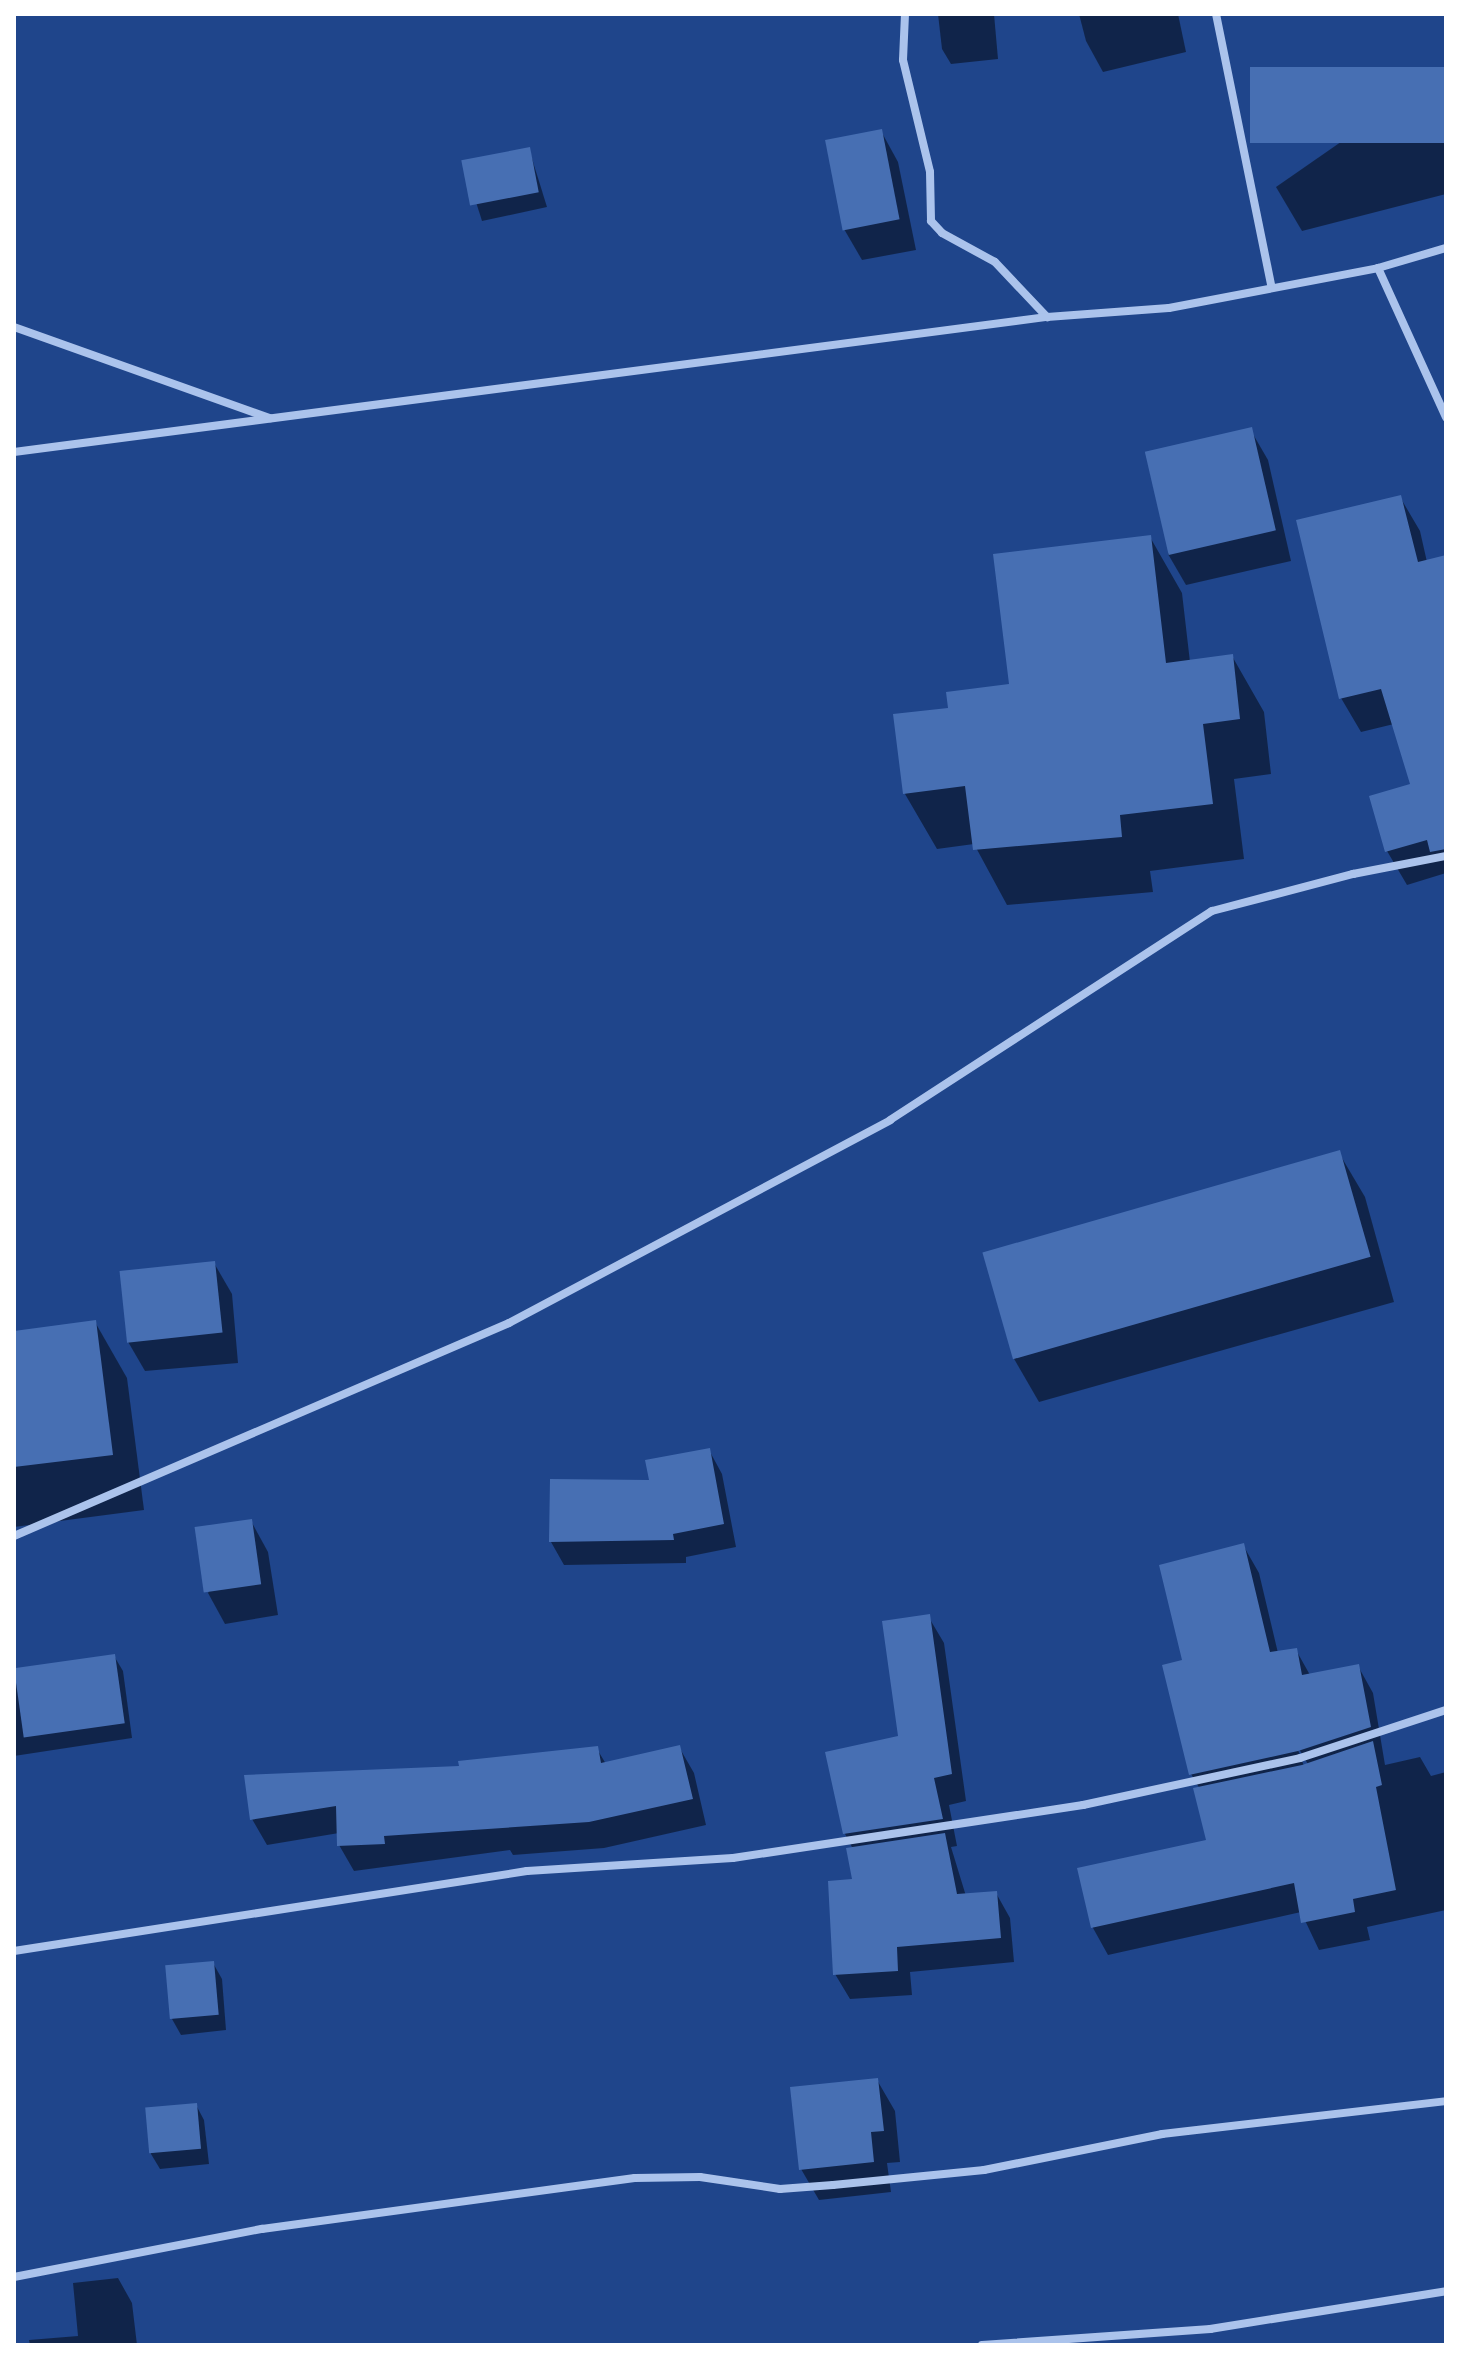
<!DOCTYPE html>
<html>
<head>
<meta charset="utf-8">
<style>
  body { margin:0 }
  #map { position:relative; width:1460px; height:2359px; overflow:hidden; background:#1f458b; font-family:Poppins,sans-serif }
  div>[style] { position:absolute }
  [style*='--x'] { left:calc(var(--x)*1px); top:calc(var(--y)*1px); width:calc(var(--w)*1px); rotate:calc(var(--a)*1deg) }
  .shadow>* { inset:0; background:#0007 }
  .building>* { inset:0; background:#476fb3; transform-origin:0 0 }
  .minor>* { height:8px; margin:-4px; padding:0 4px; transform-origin:4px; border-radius:4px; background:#abc3ec }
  span { translate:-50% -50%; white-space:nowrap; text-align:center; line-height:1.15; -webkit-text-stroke:6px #1f458b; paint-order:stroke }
  .frame { position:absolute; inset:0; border:16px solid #fff; pointer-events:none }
</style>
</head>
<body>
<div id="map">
  <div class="shadow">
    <i style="clip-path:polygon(938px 14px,994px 14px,998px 59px,951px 64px,942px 49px)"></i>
    <i style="clip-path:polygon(1079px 14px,1178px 14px,1186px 52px,1103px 72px,1086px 41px)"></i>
    <i style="clip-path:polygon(1446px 69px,1446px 194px,1302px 231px,1276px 187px)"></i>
    <i style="clip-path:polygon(881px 131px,898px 162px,916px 250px,862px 260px,844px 229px)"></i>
    <i style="clip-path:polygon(529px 149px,547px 207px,482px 221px,464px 164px)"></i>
    <i style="clip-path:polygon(1250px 429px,1268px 460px,1291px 561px,1186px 585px,1168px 554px)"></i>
    <i style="clip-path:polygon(1400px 497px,1420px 531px,1427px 562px,1446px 566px,1446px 873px,1407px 885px,1387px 851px,1372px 798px,1412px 785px,1394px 724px,1361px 732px,1341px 698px)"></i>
    <i style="clip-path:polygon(1150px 537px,1182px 593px,1190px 662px,1232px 656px,1264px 712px,1271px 774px,1234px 779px,1244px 859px,1150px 871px,1153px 892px,1007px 905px,974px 844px,937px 849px,905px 794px,950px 709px,1011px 685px)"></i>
    <i style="clip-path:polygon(1339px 1153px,1365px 1197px,1394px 1302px,1039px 1402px,1013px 1357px)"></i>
    <i style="clip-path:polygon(214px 1263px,232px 1294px,238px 1363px,145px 1371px,127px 1340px)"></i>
    <i style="clip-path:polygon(95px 1322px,127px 1378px,144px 1510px,14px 1527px,14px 1333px)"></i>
    <i style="clip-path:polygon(709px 1450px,722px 1474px,736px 1547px,686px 1557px,686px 1563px,564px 1565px,551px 1542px)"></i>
    <i style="clip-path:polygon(251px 1521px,268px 1552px,278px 1615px,225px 1624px,208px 1593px)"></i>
    <i style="clip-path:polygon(evenodd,1243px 1545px,1259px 1573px,1278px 1653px,1296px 1650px,1310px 1675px,1358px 1666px,1373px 1693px,1385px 1765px,1420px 1757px,1431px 1776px,1446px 1772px,1446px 1910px,1367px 1927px,1370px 1940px,1319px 1950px,1301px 1912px,1108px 1955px,1093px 1928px,1080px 1870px,1208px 1842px,1200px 1789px,1191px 1774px,1184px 1661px,1243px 1545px,1295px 1742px,1309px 1766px,1304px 1766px,1295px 1742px)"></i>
    <i style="clip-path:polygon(928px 1616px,944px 1643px,966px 1801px,949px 1805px,957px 1846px,951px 1847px,966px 1896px,996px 1893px,1010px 1918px,1014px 1962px,910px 1972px,912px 1995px,850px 1999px,835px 1974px,855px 1881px,853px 1849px,845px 1834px,900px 1738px)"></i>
    <i style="clip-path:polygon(114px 1656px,123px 1671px,132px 1738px,14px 1756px,14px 1671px)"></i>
    <i style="clip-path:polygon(679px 1747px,694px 1773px,706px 1825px,604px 1848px,513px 1855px,510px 1850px,354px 1871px,339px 1845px,339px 1833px,267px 1845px,252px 1819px,461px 1768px,597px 1749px,606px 1764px)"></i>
    <i style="clip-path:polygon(213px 1963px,222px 1979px,226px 2030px,181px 2035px,172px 2019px)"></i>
    <i style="clip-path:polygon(877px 2080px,895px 2111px,900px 2162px,887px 2163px,891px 2192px,819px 2200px,801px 2169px)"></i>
    <i style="clip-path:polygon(196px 2105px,204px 2120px,209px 2164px,160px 2169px,151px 2154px,147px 2110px)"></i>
    <i style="clip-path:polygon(118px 2278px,132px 2303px,137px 2345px,30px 2345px,29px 2340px,78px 2336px,73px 2283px)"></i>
  </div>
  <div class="building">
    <i style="left:1446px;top:67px;width:76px;height:196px;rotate:90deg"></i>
    <i style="left:882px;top:129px;width:92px;height:58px;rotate:79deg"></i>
    <i style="left:530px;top:147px;width:46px;height:70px;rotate:79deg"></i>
    <i style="left:1252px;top:427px;width:106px;height:110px;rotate:77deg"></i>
    <i style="clip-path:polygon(1401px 495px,1418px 562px,1446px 555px,1446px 849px,1430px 852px,1427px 840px,1385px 852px,1369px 796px,1410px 784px,1381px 689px,1339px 699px,1296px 520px)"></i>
    <i style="clip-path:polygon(1151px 535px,1166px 663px,1233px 654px,1240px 719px,1203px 724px,1213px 804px,1120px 815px,1122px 837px,973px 850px,965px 786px,903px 794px,893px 714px,948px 708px,946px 692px,1009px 684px,993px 554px)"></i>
    <i style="left:1340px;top:1150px;width:111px;height:372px;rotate:74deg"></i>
    <i style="left:215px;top:1261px;width:72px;height:96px;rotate:84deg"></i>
    <i style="clip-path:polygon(96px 1320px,113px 1455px,14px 1467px,14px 1331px)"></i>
    <i style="clip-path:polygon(710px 1448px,724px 1524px,673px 1534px,674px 1540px,549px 1542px,550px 1479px,649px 1480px,645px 1460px)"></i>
    <i style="left:252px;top:1519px;width:66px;height:58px;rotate:82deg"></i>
    <i style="clip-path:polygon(1244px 1543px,1270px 1652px,1297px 1648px,1302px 1675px,1359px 1664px,1371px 1727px,1298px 1751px,1189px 1775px,1162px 1665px,1182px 1660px,1159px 1565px)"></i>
    <i style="clip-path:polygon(930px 1614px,952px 1774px,934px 1778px,943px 1819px,843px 1834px,825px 1752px,898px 1736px,882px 1621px)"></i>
    <i style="left:115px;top:1654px;width:70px;height:102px;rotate:82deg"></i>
    <i style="clip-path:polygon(1373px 1741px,1382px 1785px,1376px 1787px,1396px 1890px,1353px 1899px,1355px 1912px,1301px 1923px,1294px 1883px,1091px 1928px,1077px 1868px,1206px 1840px,1193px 1788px,1302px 1765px)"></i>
    <i style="clip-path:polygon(680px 1745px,693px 1799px,589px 1822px,384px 1836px,385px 1844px,337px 1846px,336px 1806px,250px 1820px,244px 1775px,459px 1766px,458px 1761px,598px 1746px,601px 1763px)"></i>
    <i style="clip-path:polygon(945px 1833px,957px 1894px,997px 1891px,1001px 1938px,897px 1947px,898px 1971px,833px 1975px,828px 1881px,852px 1879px,846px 1848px)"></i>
    <i style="left:214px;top:1961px;width:54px;height:49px;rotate:85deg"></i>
    <i style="clip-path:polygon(878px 2078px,884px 2131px,871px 2132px,874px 2162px,799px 2170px,790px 2087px)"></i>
    <i style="left:197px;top:2103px;width:46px;height:52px;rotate:85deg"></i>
  </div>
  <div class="minor">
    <i style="--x:905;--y:14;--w:46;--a:92.5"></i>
    <i style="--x:903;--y:60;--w:115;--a:76.4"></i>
    <i style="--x:930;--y:172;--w:49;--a:88.8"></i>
    <i style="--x:931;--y:221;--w:16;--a:47"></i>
    <i style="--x:942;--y:233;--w:60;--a:28.7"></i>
    <i style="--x:995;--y:262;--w:76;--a:46.6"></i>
    <i style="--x:1216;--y:14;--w:277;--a:78.5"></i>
    <i style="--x:1378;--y:268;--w:164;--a:65.5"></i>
    <i style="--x:14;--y:327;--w:272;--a:19.6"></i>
    <i style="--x:14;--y:452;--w:1042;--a:-7.45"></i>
    <i style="--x:1047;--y:317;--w:122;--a:-4.2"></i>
    <i style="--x:1169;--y:308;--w:213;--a:-10.8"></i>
    <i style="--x:1378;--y:268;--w:71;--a:-16.4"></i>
    <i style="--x:14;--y:1536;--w:539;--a:-23.28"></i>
    <i style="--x:509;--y:1323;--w:432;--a:-28"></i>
    <i style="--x:890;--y:1120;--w:384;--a:-33"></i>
    <i style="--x:1212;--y:911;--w:146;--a:-14.7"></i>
    <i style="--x:1353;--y:874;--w:95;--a:-11"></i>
    <i style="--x:14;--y:1951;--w:519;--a:-8.86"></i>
    <i style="--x:527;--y:1871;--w:206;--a:-3.6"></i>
    <i style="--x:733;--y:1858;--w:354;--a:-8.6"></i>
    <i style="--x:1083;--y:1805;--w:222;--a:-12.2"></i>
    <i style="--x:1300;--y:1758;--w:154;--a:-18.2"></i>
    <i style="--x:14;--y:2277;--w:253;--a:-11"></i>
    <i style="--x:262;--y:2229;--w:376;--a:-7.8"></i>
    <i style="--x:635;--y:2178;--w:65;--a:-0.9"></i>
    <i style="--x:700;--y:2177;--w:81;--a:8.5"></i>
    <i style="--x:780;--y:2189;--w:53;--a:-4.3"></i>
    <i style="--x:833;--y:2185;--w:152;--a:-5.7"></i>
    <i style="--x:984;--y:2170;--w:182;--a:-11.4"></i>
    <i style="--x:1162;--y:2134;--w:286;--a:-6.6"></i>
    <i style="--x:982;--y:2345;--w:229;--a:-4"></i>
    <i style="--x:1210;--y:2329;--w:239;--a:-9.1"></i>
  </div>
  <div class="frame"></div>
</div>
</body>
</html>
